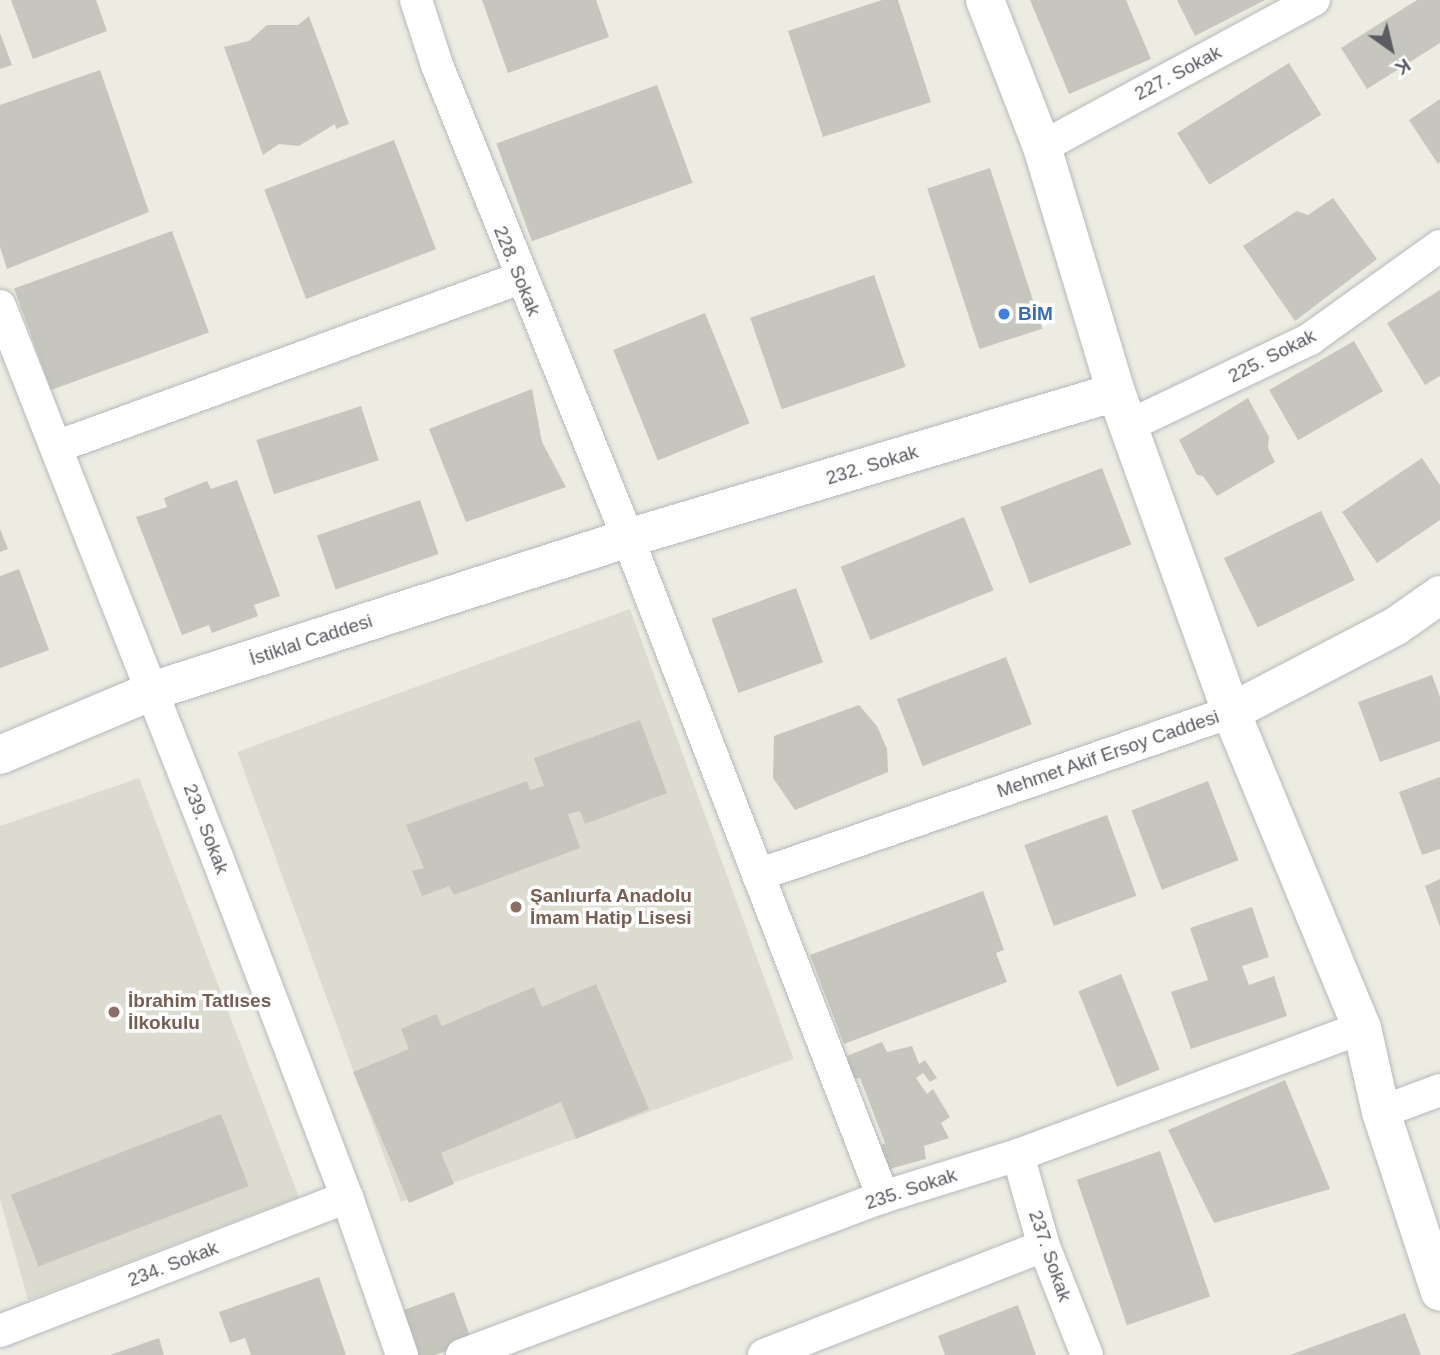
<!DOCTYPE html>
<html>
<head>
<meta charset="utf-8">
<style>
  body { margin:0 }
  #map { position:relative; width:1440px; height:1355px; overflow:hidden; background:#ecece2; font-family:Arial,sans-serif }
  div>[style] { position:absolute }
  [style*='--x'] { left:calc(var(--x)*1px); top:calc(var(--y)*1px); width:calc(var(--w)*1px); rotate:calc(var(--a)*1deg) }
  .education>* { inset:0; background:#dcdbd0; transform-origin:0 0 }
  .building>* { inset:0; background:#c7c6be; transform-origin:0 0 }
  .roads { filter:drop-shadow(0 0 2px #b7b8bd) drop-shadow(0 0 2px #b7b8bd) }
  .minor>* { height:32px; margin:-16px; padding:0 16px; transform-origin:16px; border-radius:16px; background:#fff }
  .tertiary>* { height:38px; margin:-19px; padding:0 19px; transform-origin:19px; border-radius:19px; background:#fff }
  .dots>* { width:19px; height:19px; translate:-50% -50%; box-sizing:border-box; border:4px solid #fff; border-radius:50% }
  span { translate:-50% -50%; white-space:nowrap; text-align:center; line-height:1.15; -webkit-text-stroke:7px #fff; paint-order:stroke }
  .street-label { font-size:19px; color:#5a5c61 }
  .shop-label { font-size:19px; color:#366cbe; font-weight:700 }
  .left { translate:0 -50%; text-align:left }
  .education-label { font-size:19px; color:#785e54; font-weight:700 }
  .north { position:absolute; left:1356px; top:14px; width:70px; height:70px; -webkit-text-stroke:5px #fff; paint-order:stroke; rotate:146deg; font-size:19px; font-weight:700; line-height:28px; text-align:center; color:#5a5c61 }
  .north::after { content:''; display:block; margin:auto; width:24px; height:32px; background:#5a5c61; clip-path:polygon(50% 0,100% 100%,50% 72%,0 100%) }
</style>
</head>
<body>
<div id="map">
  <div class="education">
    <i style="left:630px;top:609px;width:479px;height:418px;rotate:70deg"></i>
    <i style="clip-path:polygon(139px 778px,299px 1197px,28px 1300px,0 1199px,0 826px)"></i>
  </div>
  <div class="building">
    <i style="clip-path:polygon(11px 0,96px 0,107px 31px,33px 59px)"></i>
    <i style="clip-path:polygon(482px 0,596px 0,609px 37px,508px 73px)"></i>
    <i style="clip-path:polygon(882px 0,898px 0,931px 102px,823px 137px,788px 31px)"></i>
    <i style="clip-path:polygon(1030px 0,1126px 0,1151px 59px,1069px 94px)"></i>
    <i style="clip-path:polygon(1177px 0,1265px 0,1195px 36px)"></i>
    <i style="clip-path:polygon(1417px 0,1440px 0,1440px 43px,1367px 89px,1341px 48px)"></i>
    <i style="clip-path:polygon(309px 16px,349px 124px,336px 129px,335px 124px,299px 146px,279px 144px,263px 155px,224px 47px,249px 41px,267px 25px,298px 25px)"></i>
    <i style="clip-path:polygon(0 33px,12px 65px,0 69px)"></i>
    <i style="left:1289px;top:63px;width:61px;height:132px;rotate:58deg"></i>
    <i style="clip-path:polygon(100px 70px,149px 212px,7px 269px,0 247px,0 105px)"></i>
    <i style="left:657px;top:85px;width:104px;height:171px;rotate:70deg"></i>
    <i style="clip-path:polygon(1440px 99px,1440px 162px,1438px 164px,1409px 120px)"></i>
    <i style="left:394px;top:140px;width:117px;height:139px;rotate:69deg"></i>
    <i style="left:990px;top:168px;width:169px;height:66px;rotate:72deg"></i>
    <i style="clip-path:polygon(1333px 198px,1377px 259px,1295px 321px,1243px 246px,1297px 211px,1308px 215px)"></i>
    <i style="left:172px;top:231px;width:108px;height:168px;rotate:70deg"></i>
    <i style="left:874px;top:275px;width:97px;height:131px;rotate:71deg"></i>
    <i style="clip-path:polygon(1440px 290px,1440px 376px,1425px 385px,1387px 323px)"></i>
    <i style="left:705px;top:313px;width:119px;height:99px;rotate:68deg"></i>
    <i style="left:1354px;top:341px;width:58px;height:98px;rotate:60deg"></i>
    <i style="clip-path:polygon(532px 389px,542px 442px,566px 487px,466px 522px,429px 429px)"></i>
    <i style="clip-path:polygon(1248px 398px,1269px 437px,1268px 448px,1275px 462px,1217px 496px,1203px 476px,1197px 475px,1179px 440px)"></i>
    <i style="left:361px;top:406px;width:57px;height:110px;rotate:72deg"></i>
    <i style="clip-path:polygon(1422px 458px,1440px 485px,1440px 520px,1377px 563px,1342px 512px)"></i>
    <i style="left:1102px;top:468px;width:82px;height:109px;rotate:69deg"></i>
    <i style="clip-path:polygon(237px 480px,280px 596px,254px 605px,258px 616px,212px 633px,209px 625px,182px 635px,136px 517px,167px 507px,164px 498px,207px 481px,211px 489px)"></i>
    <i style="left:420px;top:500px;width:57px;height:109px;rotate:71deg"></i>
    <i style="left:1321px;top:511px;width:77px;height:108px;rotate:64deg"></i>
    <i style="left:964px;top:517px;width:79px;height:133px;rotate:68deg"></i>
    <i style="clip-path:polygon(0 529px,8px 549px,0 552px)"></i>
    <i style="clip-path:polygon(19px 569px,49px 650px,0 668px,0 576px)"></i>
    <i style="left:796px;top:588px;width:79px;height:90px;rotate:70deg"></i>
    <i style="left:1006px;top:657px;width:72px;height:117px;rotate:69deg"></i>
    <i style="clip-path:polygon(1432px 675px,1440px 697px,1440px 741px,1380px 762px,1358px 702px)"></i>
    <i style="clip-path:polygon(859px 705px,877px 726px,887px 749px,888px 772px,795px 810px,773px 778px,774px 736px)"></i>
    <i style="clip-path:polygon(640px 720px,667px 793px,585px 824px,580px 811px,568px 814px,580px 848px,454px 895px,449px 886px,422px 896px,412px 871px,424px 868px,406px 825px,527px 781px,530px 790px,544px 786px,534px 758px)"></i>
    <i style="clip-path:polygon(1440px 777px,1440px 849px,1422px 855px,1399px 792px)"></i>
    <i style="left:1208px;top:781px;width:85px;height:82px;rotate:69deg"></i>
    <i style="left:1107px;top:815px;width:86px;height:88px;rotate:70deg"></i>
    <i style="clip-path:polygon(1440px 879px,1440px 927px,1425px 886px)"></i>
    <i style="clip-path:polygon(983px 891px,1004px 950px,996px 953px,1007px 982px,844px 1044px,810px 955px)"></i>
    <i style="clip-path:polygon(1252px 907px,1269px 957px,1242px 966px,1249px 985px,1274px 976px,1287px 1016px,1191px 1049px,1171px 992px,1208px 980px,1190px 928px)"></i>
    <i style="left:1121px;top:974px;width:103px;height:46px;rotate:68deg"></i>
    <i style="clip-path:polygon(596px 984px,649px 1109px,576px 1139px,561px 1102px,441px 1153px,454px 1184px,409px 1203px,353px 1072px,409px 1049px,401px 1029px,436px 1014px,442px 1026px,534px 987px,542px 1007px)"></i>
    <i style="clip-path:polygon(882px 1042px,887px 1052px,912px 1046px,919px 1064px,925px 1060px,937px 1078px,930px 1082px,923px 1073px,916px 1078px,927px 1094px,933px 1089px,950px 1117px,941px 1123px,949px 1138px,924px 1146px,926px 1159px,882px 1171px,873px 1150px,885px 1143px,860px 1078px,850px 1080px,842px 1058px)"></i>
    <i style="clip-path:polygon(1285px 1080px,1330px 1189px,1214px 1223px,1168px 1130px)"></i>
    <i style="left:221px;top:1114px;width:77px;height:225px;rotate:69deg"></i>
    <i style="left:1160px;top:1151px;width:154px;height:88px;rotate:71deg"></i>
    <i style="clip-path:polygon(319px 1277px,346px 1355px,251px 1355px,245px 1338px,230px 1343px,219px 1312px)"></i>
    <i style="clip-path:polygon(454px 1292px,472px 1342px,435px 1355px,413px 1355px,398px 1312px)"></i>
    <i style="clip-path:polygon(1018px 1305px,1036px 1355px,945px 1355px,938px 1336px)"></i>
    <i style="clip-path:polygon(1405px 1313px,1421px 1355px,1290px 1355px)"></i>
    <i style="clip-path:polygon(159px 1338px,164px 1355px,110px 1355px)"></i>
  </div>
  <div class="roads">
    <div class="minor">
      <i style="--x:416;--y:0;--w:68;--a:72.1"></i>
      <i style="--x:437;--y:65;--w:510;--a:68.01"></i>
      <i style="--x:628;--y:538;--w:707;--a:68.85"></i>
      <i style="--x:1042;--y:147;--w:309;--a:-28.4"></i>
      <i style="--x:0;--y:306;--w:592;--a:68.5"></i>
      <i style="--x:217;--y:857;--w:364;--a:69.1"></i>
      <i style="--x:347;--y:1197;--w:167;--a:70.8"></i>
      <i style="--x:1128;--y:426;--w:202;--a:-25.5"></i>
      <i style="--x:1310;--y:339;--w:160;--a:-35.6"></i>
      <i style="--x:56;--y:447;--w:494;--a:-20"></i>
      <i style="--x:758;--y:875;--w:500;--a:-19.01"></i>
      <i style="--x:1381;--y:1112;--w:63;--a:-20.4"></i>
      <i style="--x:1018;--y:1155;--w:95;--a:74.1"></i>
      <i style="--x:1044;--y:1246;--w:117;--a:68.5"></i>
      <i style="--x:0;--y:1331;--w:372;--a:-21.1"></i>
      <i style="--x:462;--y:1355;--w:450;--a:-20.6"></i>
      <i style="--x:883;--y:1197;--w:141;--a:-17.3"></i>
      <i style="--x:1018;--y:1155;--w:367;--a:-20.3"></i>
      <i style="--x:764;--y:1355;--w:300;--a:-21.3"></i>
    </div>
    <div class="tertiary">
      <i style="--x:985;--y:0;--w:158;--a:68.8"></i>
      <i style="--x:1042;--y:147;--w:256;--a:73.2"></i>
      <i style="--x:1116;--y:392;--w:340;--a:70.2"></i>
      <i style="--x:1231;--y:712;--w:342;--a:67.5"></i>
      <i style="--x:1362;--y:1028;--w:86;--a:77.3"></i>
      <i style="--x:1381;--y:1112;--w:189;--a:71.9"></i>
      <i style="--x:1231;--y:712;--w:186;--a:-27.5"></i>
      <i style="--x:1396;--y:626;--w:54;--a:-35.2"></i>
      <i style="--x:0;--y:755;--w:165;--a:-22.8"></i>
      <i style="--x:152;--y:691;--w:500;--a:-17.8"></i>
      <i style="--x:628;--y:538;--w:509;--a:-16.66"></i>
    </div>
  </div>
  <div class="dots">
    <i style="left:1004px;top:314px;background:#3f7fe0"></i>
    <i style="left:516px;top:907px;background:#8d6e63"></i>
    <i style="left:114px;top:1012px;background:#8d6e63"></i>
  </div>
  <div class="street-label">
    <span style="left:1178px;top:73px;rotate:-28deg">227. Sokak</span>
    <span style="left:517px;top:271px;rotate:68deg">228. Sokak</span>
    <span style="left:1272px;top:356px;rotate:-27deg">225. Sokak</span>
    <span style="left:872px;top:465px;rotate:-17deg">232. Sokak</span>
    <span style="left:311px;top:640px;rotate:-18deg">İstiklal Caddesi</span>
    <span style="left:1108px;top:754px;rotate:-19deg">Mehmet Akif Ersoy Caddesi</span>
    <span style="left:206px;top:829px;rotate:69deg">239. Sokak</span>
    <span style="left:911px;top:1189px;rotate:-18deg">235. Sokak</span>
    <span style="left:1050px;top:1256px;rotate:71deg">237. Sokak</span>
    <span style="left:173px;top:1264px;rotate:-21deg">234. Sokak</span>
  </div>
  <div class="shop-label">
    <span class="left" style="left:1018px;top:314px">BİM</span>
  </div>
  <div class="education-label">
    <span class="left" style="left:530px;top:907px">Şanlıurfa Anadolu<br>İmam Hatip Lisesi</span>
    <span class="left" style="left:128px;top:1012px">İbrahim Tatlıses<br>İlkokulu</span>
  </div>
  <div class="north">K</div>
</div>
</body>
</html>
